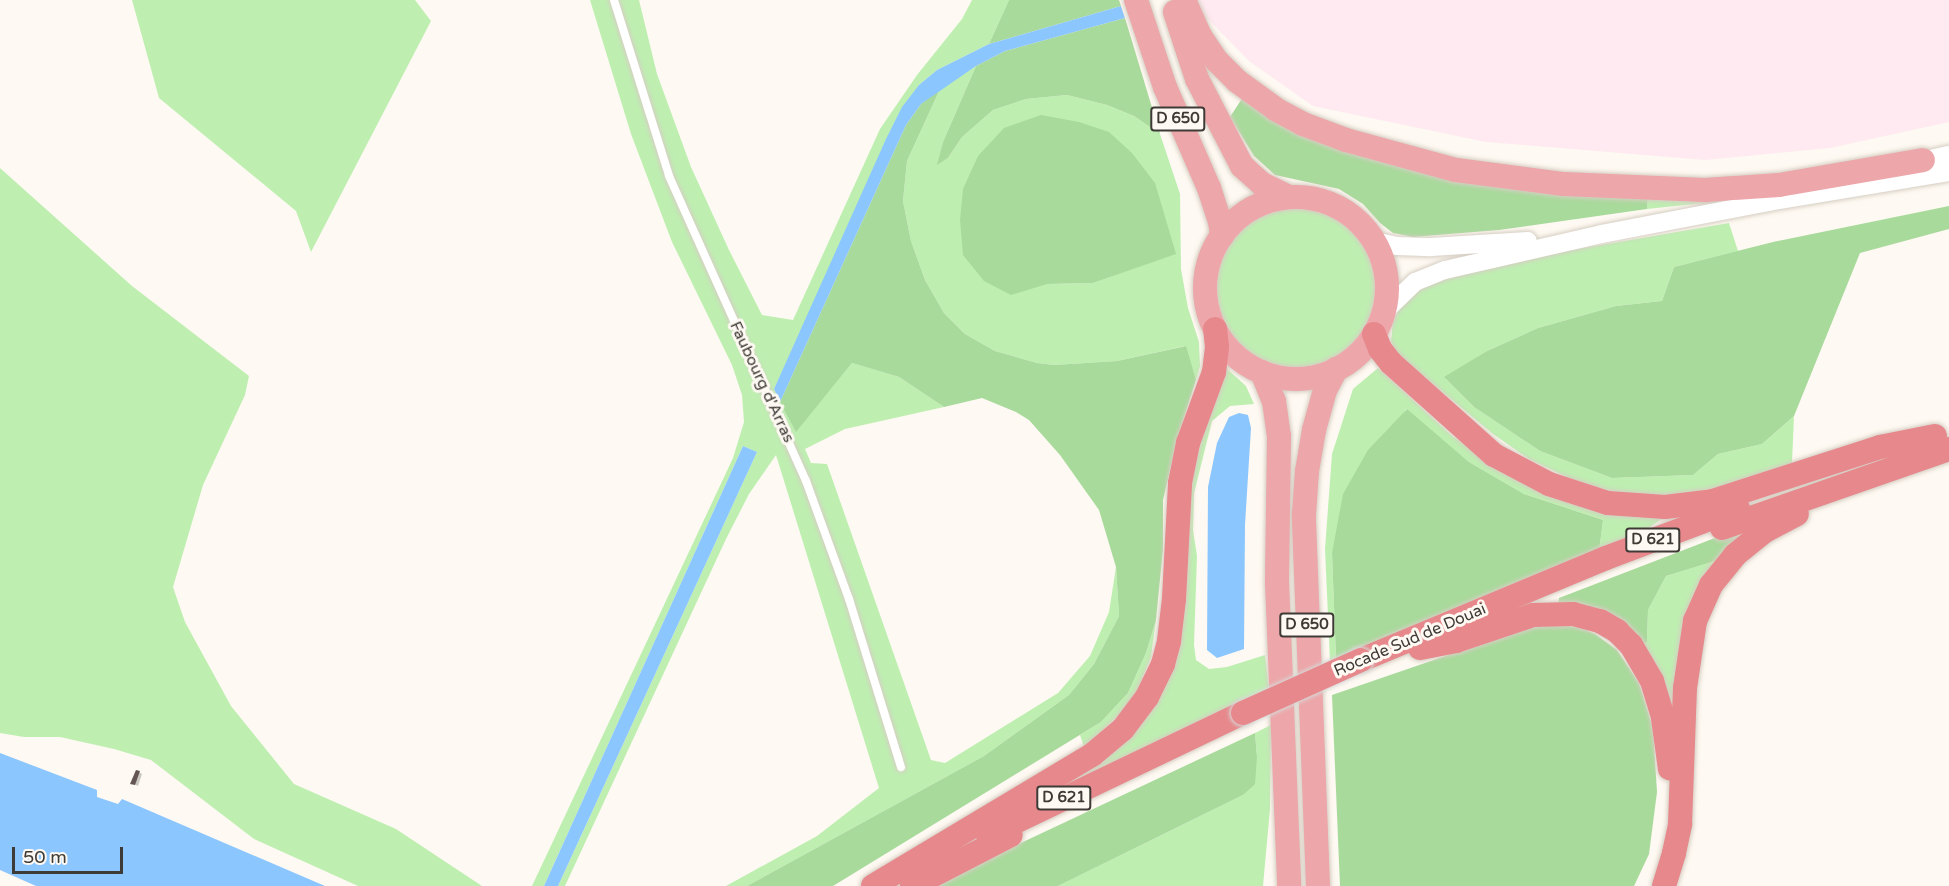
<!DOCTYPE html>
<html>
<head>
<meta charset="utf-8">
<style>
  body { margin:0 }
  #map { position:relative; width:1949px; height:886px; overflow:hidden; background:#fef9f2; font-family:"Varela Round",sans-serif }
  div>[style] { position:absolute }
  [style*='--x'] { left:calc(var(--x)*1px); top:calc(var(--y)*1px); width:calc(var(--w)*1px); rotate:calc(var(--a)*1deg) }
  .industrial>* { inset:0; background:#feeaf0 }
  .green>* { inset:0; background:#beefb1 }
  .round { border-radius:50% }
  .forest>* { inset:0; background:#a8da9b }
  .water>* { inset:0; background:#8cc6fe }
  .shadow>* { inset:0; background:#0003 }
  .building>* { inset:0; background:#625553 }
  .roads { filter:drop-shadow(0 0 2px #d6cec3) drop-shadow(0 0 2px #d6cec3) }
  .service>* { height:8px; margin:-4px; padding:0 4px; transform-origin:4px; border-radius:4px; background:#fff }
  .tertiary>* { height:18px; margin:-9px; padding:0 9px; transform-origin:9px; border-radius:9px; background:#fff }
  .primary>* { height:24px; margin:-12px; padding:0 12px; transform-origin:12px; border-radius:12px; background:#eda6a9 }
  .primary>.ring { margin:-12px; padding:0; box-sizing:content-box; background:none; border:24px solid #eda6a9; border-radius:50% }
  .trunk>* { height:24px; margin:-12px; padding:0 12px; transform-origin:12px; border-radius:12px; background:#e7888c }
  .bridges { filter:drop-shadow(0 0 2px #d8d8d7) drop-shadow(0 0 2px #d8d8d7) }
  .trunk-bridge>* { height:24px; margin:-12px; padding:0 12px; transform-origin:12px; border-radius:12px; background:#e7888c }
  span { translate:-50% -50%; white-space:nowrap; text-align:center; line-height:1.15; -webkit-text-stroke:6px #fef9f2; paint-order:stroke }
  .shield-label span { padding:2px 4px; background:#fef9f2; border:2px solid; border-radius:4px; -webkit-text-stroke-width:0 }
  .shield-label { font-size:15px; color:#3e3a36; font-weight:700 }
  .street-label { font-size:16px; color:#3e3a36 }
  .scale { position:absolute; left:12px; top:847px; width:111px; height:27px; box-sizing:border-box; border:3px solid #3e3a36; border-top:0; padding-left:8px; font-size:18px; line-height:21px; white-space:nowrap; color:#3e3a36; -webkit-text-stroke:4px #fef9f2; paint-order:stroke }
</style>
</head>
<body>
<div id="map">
  <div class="industrial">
    <i style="clip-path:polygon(1193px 0,1949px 0,1949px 122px,1830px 148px,1705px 160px,1486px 142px,1313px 106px,1249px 61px,1195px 6px)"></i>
  </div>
  <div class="green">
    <i style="clip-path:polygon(132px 0,415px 0,431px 21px,311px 252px,296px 211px,159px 98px)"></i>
    <i style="clip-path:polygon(590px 0,639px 0,657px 74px,691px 167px,729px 250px,762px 315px,793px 320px,880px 129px,917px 75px,962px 19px,972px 0,1009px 0,989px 44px,937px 70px,919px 85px,774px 389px,796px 431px,852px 363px,899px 377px,944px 407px,845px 429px,805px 449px,811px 463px,827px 464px,931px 760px,945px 763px,1058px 693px,1090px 656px,1109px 612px,1116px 567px,1119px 616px,1094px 664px,1069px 695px,984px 756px,747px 886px,726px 886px,817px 836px,879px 788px,776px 455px,749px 494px,726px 539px,565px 886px,558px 886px,757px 452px,743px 446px,544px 886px,532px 886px,733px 458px,744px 422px,742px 395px,732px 365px,672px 242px,631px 134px)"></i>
    <i style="clip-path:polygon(evenodd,976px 66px,943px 142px,938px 164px,948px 158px,962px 137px,993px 110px,1026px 99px,1067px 95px,1107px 105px,1134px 116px,1160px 134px,1180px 194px,1181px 269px,1188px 308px,1199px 342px,1200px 366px,1196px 380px,1185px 346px,1117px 361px,1054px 365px,1037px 363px,995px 351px,965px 334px,944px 313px,925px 280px,911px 241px,903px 201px,907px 161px,940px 89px,976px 66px,1176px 253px,1093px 283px,1047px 284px,1176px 253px)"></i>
    <i style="clip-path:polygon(0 168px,132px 286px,249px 376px,245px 395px,203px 485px,173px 587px,185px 622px,231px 706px,294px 784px,396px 829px,482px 886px,358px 886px,254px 839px,151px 760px,114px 749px,60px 737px,24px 737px,0 733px)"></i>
    <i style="clip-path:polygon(1648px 195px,1732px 200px,1647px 209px)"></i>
    <i class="round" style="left:1217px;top:209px;width:158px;height:158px"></i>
    <i style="clip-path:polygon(1729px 223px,1738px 251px,1674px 267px,1662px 301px,1616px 306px,1538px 328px,1487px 351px,1445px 378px,1474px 407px,1540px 451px,1612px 478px,1693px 475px,1718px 454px,1762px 444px,1794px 416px,1792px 463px,1721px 487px,1681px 494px,1645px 496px,1607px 490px,1569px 478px,1529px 459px,1493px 434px,1396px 353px,1391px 341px,1393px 322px,1401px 305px,1414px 292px,1440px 279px,1566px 251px)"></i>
    <i style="clip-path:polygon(1224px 366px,1246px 386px,1254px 404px,1230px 406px,1212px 421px,1194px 493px,1193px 530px,1197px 556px,1194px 645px,1196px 660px,1209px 669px,1227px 667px,1265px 655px,1269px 689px,1054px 790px,1145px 719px,1193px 456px)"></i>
    <i style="clip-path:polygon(1378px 368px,1452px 436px,1484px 458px,1666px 516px,1635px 537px,1599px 552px,1603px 520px,1524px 494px,1469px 462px,1406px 409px,1332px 553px,1336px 659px,1330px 662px,1325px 549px,1332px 454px,1353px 389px)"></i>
    <i style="clip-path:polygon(1715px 561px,1675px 726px,1639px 646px,1647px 642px,1648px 610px,1666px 576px)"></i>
    <i style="clip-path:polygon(1156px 620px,1151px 657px,1137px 691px,1120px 714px,1084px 747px,1080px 735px,1101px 722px,1128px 693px,1146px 653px)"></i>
    <i style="clip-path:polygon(1271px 725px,1270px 809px,1263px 886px,1058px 886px,1243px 795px,1257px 757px,1255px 733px)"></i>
  </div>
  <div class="forest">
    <i style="clip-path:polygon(1009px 0,1119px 0,1121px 6px,989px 44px)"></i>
    <i style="clip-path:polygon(1125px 18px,1160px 134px,1134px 116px,1107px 105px,1067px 95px,1026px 99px,993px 110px,962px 137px,948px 158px,937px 165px,943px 142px,976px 66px,1005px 51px)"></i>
    <i style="clip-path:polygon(940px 89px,907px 161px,903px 201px,911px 241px,925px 280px,944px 313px,965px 334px,995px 351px,1037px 363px,1054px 365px,1117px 361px,1186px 346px,1196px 380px,1179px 433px,1163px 500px,1163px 549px,1156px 620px,1146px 653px,1128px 693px,1101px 722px,833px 886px,747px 886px,984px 756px,1069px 695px,1094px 664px,1119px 616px,1116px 567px,1099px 510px,1060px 455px,1029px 420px,1016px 412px,982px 398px,944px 407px,899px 377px,852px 363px,796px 432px,780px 402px,906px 125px,921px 104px)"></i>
    <i style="clip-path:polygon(1243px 97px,1300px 131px,1648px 195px,1647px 209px,1499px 230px,1413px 237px,1393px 233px,1380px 223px,1363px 204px,1339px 189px,1275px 175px,1254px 156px,1230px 117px)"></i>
    <i style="clip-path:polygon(1041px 115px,1079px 122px,1109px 132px,1132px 153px,1155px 183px,1176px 254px,1093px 283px,1047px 284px,1011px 295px,984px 281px,963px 255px,960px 220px,963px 189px,978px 156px,1004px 128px)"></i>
    <i style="clip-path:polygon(1949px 206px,1949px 229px,1860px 253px,1794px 416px,1762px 444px,1718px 454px,1693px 475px,1612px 478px,1540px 451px,1474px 407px,1444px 377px,1487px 351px,1538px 328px,1616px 306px,1662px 301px,1674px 267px,1773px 242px)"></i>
    <i style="clip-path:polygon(1407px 409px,1469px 462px,1524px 494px,1603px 520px,1599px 552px,1336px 659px,1332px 553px,1343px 494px,1368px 450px)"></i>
    <i style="clip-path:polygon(1746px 526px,1745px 533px,1715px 561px,1666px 576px,1648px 610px,1647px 642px,1639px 646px,1558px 605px,1559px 598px)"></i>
    <i style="clip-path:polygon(1553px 625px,1579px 627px,1595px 634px,1617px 650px,1639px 683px,1653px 728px,1657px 792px,1649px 854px,1634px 886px,1340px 886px,1332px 695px,1524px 629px)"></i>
    <i style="clip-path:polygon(1255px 733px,1257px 757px,1255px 784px,1243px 795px,1058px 886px,929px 886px)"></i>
  </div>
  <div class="water">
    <i style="clip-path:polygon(1121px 6px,1125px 18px,1005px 51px,976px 66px,921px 104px,906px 125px,780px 402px,774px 389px,886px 139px,902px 107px,919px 85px,937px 70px,989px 44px)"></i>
    <i style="clip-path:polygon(1239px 413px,1248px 415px,1251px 428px,1245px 525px,1244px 649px,1217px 658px,1207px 650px,1208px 487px,1217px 443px,1229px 417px)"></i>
    <i style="clip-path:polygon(743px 446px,757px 452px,558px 886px,544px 886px)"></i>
    <i style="clip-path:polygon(0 753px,97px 790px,97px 797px,118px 804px,122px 799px,325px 886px,36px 886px,0 870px)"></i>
  </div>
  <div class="shadow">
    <i style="clip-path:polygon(137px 771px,142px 774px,138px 786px,132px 783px)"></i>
  </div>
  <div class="building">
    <i style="clip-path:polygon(136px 770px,140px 771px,135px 785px,130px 784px)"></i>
  </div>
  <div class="roads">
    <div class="service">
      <i style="--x:614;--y:0;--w:184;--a:72.6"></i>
      <i style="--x:669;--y:176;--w:334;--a:65.8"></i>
      <i style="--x:806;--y:481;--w:126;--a:70"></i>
      <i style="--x:849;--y:599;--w:176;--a:72.8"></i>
    </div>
    <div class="tertiary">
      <i style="--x:1913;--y:163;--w:37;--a:-13"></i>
      <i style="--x:1374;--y:241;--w:24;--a:12"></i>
      <i style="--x:1397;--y:246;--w:34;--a:2"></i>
      <i style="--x:1431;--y:247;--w:97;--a:-3.5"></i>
      <i style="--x:1383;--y:313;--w:45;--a:-44.1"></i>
      <i style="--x:1415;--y:282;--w:32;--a:-22"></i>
      <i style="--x:1445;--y:270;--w:161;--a:-12.9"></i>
      <i style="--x:1602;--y:234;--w:169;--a:-10.9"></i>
      <i style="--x:1768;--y:202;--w:183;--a:-9.4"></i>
    </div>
    <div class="primary">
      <i style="--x:1136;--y:0;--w:92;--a:71.6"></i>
      <i style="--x:1165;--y:87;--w:110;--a:66.5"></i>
      <i style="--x:1209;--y:188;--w:35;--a:72"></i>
      <i style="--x:1220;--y:221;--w:15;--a:82"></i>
      <i style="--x:1184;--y:0;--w:39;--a:66"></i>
      <i style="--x:1200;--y:36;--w:30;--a:56"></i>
      <i style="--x:1217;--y:61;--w:28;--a:45"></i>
      <i style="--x:1237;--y:81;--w:49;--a:35.9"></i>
      <i style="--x:1277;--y:110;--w:30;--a:28"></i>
      <i style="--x:1303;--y:124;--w:46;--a:20.4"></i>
      <i style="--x:1346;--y:140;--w:114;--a:15.3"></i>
      <i style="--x:1456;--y:170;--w:109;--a:7.4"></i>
      <i style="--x:1564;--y:184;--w:141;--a:2.4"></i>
      <i style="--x:1705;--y:190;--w:74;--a:-3.9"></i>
      <i style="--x:1779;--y:185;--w:146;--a:-9.8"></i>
      <i style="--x:1175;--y:12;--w:71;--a:71.8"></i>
      <i style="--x:1197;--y:79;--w:98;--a:62.7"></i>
      <i style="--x:1242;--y:166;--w:27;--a:42"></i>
      <i style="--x:1262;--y:184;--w:30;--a:26"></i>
      <i class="ring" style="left:1205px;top:197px;width:158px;height:158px"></i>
      <i style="--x:1262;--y:372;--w:31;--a:68"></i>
      <i style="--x:1274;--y:401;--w:35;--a:82"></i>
      <i style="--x:1279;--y:436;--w:146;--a:90.8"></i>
      <i style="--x:1277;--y:582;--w:304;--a:87.7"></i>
      <i style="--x:1318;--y:886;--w:372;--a:-92.2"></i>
      <i style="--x:1304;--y:514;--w:43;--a:-86"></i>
      <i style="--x:1307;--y:471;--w:42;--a:-80.3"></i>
      <i style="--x:1314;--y:430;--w:41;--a:-74.6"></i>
      <i style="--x:1325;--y:390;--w:24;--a:-62"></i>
    </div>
    <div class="trunk">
      <i style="--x:1374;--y:334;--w:16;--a:68"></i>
      <i style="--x:1380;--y:349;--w:18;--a:52"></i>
      <i style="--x:1391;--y:363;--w:138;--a:41.8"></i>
      <i style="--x:1494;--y:455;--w:62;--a:27.8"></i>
      <i style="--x:1549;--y:484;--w:62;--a:17.9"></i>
      <i style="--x:1608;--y:503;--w:57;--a:4"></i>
      <i style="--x:1665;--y:507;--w:48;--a:-7.1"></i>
      <i style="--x:1713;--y:501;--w:176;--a:-17.9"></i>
      <i style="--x:1880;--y:447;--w:56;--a:-11.3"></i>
      <i style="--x:1722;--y:528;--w:240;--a:-19.2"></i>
      <i style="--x:1420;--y:648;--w:37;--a:-11"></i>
      <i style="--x:1456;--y:641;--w:81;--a:-18.7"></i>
      <i style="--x:1533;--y:615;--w:40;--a:-1.4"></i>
      <i style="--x:1573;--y:614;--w:28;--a:15"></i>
      <i style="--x:1600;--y:621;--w:20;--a:30"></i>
      <i style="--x:1617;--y:631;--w:20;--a:45"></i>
      <i style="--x:1631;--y:645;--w:42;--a:59.7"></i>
      <i style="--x:1652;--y:681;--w:39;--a:73"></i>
      <i style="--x:1663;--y:718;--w:51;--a:82.2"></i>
      <i style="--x:1361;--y:660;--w:265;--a:-22.6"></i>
      <i style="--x:1606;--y:558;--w:141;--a:-20.7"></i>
      <i style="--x:988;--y:835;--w:283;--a:-25.6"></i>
      <i style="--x:873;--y:886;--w:255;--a:-30.9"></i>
      <i style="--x:1092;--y:755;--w:40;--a:-40"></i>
      <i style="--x:1123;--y:729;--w:40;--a:-53"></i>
      <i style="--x:1147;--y:697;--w:37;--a:-64"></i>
      <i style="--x:1163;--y:664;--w:24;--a:-75"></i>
      <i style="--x:1169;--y:641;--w:42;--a:-83.2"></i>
      <i style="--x:1174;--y:599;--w:116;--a:-87"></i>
      <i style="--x:1180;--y:483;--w:41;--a:-78.7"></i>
      <i style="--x:1188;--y:443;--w:76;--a:-69.9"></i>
      <i style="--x:1214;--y:372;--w:25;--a:-83"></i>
      <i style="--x:1217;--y:347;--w:18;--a:-96"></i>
      <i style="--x:912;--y:886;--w:111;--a:-27.3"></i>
      <i style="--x:1664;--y:886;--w:34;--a:-73"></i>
      <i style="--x:1674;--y:853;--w:30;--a:-78"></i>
      <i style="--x:1680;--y:824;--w:136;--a:-87.9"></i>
      <i style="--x:1685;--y:688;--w:68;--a:-81.5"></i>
      <i style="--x:1695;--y:621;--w:39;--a:-66"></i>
      <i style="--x:1711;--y:585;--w:38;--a:-51"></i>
      <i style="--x:1735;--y:555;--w:38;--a:-39"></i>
      <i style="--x:1765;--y:531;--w:36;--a:-28"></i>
    </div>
  </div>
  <div class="bridges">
    <div class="trunk-bridge">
      <i style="--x:1243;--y:713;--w:129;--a:-24.2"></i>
    </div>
  </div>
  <div class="shield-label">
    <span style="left:1178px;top:119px">D 650</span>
    <span style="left:1653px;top:540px">D 621</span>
    <span style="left:1307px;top:625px">D 650</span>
    <span style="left:1064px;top:798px">D 621</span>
  </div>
  <div class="street-label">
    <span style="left:762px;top:382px;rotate:65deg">Faubourg d'Arras</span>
    <span style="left:1410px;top:640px;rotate:-23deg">Rocade Sud de Douai</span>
  </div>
  <div class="scale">50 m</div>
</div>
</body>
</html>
